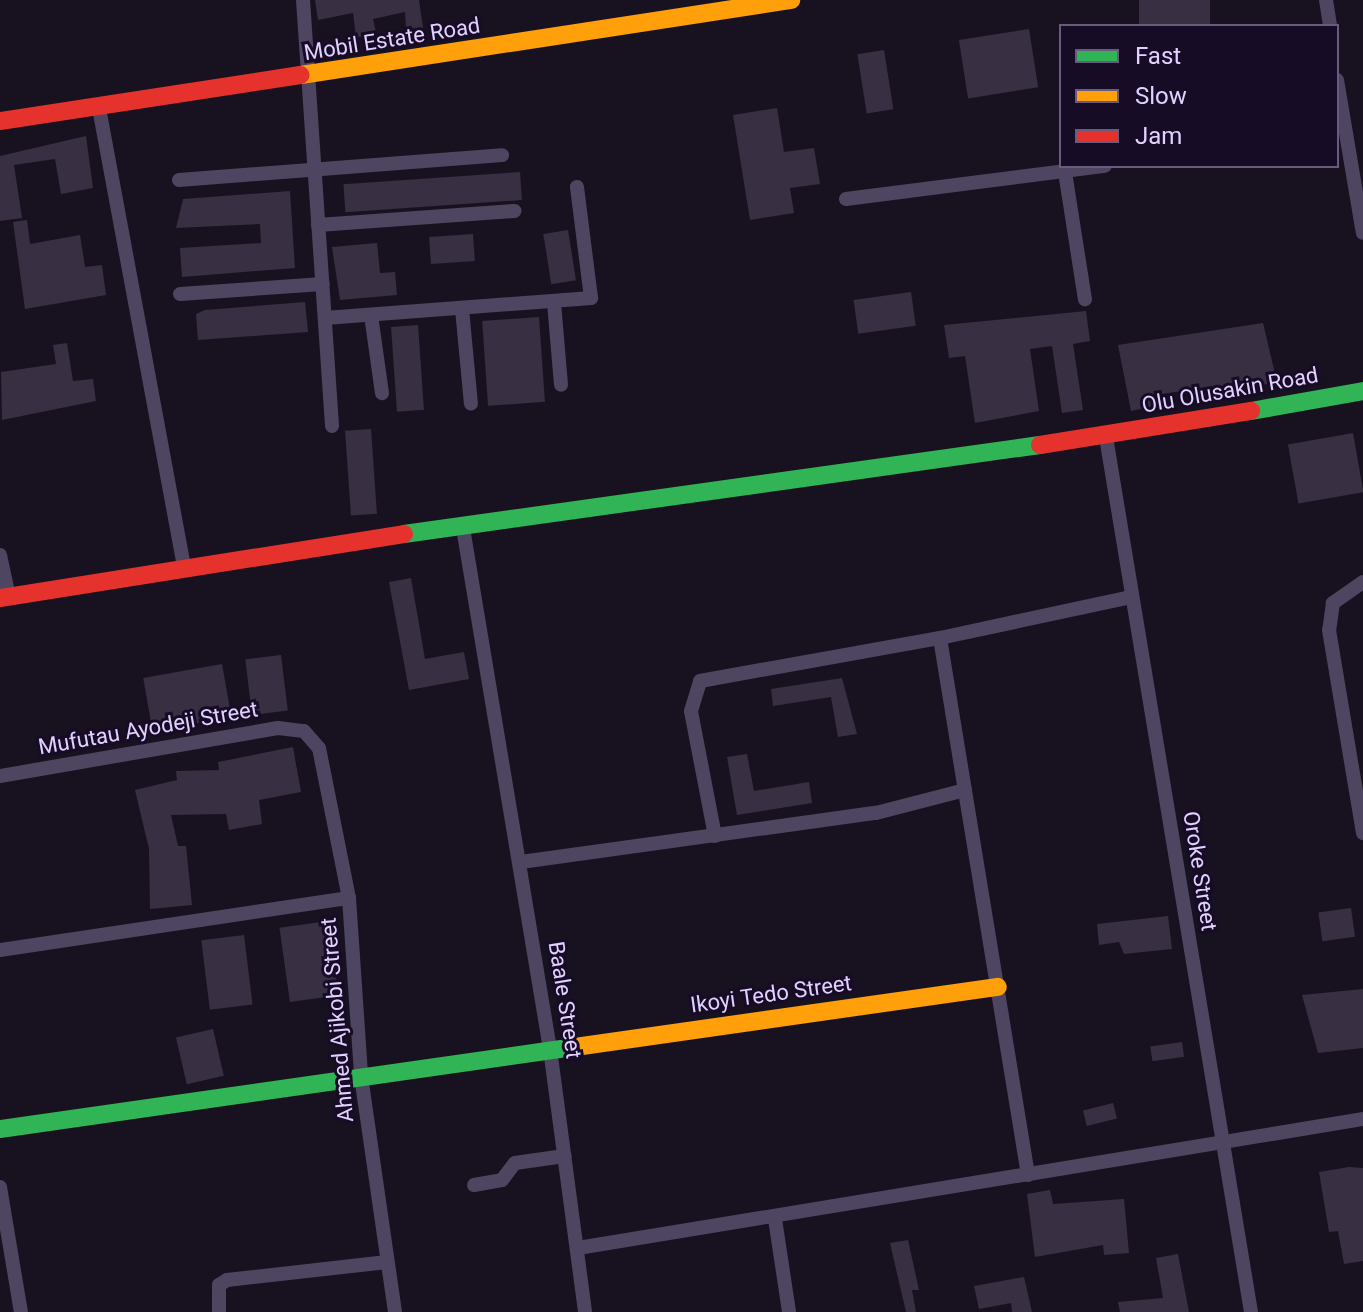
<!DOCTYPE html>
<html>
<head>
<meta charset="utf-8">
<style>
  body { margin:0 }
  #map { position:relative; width:1363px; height:1312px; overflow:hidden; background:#181220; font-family:Roboto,sans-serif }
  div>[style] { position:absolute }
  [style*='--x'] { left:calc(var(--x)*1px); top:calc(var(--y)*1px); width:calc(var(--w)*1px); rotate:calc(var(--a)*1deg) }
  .building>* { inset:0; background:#382f42; transform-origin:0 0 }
  .street>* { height:14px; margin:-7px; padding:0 7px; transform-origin:7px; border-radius:7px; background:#4e4561 }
  .fast>* { height:18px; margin:-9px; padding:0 9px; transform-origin:9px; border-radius:9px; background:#30b455 }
  .slow>* { height:18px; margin:-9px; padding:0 9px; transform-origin:9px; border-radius:9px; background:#ff9f0a }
  .jam>* { height:18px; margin:-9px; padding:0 9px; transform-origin:9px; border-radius:9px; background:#e5322d }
  span { translate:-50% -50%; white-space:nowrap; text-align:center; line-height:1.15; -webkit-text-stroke:6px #170c26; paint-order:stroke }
  .street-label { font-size:22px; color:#e2d1ff }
  .legend { position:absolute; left:1059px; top:24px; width:280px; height:144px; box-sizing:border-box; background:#170c26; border:2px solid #685b7d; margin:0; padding:10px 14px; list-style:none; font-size:24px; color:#e2d1ff }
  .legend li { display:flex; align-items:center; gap:16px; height:40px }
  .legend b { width:40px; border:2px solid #685b7d }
</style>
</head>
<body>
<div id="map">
  <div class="building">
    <i style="clip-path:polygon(315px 0,419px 0,423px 28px,406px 29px,405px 12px,373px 19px,377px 36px,356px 37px,353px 13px,318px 20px)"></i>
    <i style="left:1139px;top:0;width:71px;height:26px"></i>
    <i style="left:1029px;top:29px;width:59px;height:71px;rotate:81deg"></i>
    <i style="left:884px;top:50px;width:60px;height:27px;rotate:81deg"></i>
    <i style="clip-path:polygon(777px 108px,784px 152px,814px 148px,820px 184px,790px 188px,794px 213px,750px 220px,733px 115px)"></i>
    <i style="clip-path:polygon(86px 136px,93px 188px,61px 194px,55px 159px,14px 165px,22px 218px,0 221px,0 156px)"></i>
    <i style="left:520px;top:172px;width:28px;height:177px;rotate:86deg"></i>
    <i style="clip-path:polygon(290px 191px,295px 268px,182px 277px,180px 248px,261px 243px,260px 224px,176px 228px,183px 199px)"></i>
    <i style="clip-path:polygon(27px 220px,30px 244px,80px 235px,85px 267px,102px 265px,106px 295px,25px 309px,13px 222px)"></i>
    <i style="left:568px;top:230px;width:51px;height:25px;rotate:81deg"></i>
    <i style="left:473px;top:234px;width:27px;height:44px;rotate:86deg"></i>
    <i style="clip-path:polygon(377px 243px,380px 273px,395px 272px,397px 295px,340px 300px,332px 247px)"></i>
    <i style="left:911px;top:292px;width:34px;height:58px;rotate:82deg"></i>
    <i style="clip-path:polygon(305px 302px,308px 332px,198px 340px,196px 314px,205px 310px)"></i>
    <i style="clip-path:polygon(1086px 311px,1090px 341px,1073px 344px,1083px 410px,1062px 413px,1052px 346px,1030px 349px,1039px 411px,975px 423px,965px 356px,949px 358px,944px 325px)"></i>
    <i style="left:539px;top:317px;width:85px;height:57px;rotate:86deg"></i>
    <i style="clip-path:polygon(1263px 323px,1277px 382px,1203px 397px,1202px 388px,1162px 394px,1164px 404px,1131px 411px,1118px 345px)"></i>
    <i style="left:418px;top:325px;width:85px;height:27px;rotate:86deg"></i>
    <i style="clip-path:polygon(67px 343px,73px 381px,93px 379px,96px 401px,2px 420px,1px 372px,56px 364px,53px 345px)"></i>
    <i style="left:371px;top:429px;width:85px;height:26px;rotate:86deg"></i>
    <i style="left:1353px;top:433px;width:60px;height:66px;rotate:80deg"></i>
    <i style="clip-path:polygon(411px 578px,425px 659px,464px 652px,469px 679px,409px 690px,389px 582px)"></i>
    <i style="left:281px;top:655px;width:56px;height:36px;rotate:83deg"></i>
    <i style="left:222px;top:664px;width:54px;height:80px;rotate:80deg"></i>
    <i style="clip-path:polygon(842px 678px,857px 734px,838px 737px,831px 697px,773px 706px,771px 689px)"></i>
    <i style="clip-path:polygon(293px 747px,301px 792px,259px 800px,262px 824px,229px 830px,226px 814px,171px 815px,178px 846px,186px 846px,192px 905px,150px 909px,149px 849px,135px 790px,177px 780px,176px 771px,219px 770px,218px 762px)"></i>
    <i style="clip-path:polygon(747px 754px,754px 791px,809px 782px,812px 803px,737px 815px,727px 757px)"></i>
    <i style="left:1351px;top:908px;width:29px;height:33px;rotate:82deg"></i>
    <i style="clip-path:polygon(1168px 916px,1172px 949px,1124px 954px,1119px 942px,1099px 945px,1097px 924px)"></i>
    <i style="left:328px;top:921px;width:75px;height:49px;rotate:82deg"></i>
    <i style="left:244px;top:935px;width:70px;height:43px;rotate:83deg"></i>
    <i style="clip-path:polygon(1363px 989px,1363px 1048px,1318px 1053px,1302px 995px)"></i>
    <i style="left:213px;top:1029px;width:48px;height:38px;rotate:77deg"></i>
    <i style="left:1182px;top:1042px;width:15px;height:32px;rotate:82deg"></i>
    <i style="left:1113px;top:1103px;width:16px;height:31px;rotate:76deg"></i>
    <i style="clip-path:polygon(1349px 1167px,1363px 1168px,1363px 1261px,1344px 1264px,1338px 1231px,1329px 1232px,1319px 1172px)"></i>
    <i style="clip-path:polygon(1050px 1190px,1053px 1204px,1124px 1199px,1129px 1253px,1104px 1255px,1103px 1245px,1035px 1257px,1027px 1194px)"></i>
    <i style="clip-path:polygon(908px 1240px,919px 1290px,912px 1290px,916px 1312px,906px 1312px,890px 1243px)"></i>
    <i style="clip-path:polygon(1178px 1254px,1189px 1312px,1120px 1312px,1118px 1302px,1163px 1298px,1156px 1258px)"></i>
    <i style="clip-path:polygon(1024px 1277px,1032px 1312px,1012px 1312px,1011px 1303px,979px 1309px,974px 1286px)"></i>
  </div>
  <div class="street">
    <i style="--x:303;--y:0;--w:427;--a:86.1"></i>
    <i style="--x:1326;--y:0;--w:26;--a:81"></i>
    <i style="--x:1337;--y:80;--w:155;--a:80.4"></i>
    <i style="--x:99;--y:108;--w:467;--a:79.5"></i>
    <i style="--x:1065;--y:172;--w:129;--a:81.1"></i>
    <i style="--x:179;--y:180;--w:324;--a:-4.4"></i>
    <i style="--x:846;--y:199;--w:261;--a:-7.3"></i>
    <i style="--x:318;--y:225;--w:197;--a:-4.1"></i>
    <i style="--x:180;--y:294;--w:143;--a:-4"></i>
    <i style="--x:554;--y:303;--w:82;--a:85.1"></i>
    <i style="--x:462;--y:309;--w:95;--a:84.6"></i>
    <i style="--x:371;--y:315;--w:79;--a:82"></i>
    <i style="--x:325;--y:318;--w:267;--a:-4.3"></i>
    <i style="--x:591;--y:298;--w:112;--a:-97.2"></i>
    <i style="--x:1106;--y:437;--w:887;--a:80.59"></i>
    <i style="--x:463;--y:528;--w:528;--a:80.52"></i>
    <i style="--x:550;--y:1049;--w:265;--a:82.4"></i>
    <i style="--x:0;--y:555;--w:43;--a:77.9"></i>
    <i style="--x:1363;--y:582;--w:37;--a:145"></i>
    <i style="--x:1333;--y:603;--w:27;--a:98"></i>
    <i style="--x:1329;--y:630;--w:206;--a:80.5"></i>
    <i style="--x:0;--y:776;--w:282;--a:-9.8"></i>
    <i style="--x:278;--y:728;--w:26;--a:7"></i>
    <i style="--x:304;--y:731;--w:23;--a:49"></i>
    <i style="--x:319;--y:748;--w:153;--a:78.7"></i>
    <i style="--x:349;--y:898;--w:178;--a:86.1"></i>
    <i style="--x:361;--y:1076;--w:238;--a:81.8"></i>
    <i style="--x:715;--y:836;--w:127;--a:-100.9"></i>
    <i style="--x:691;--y:711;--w:31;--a:-73"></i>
    <i style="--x:700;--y:681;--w:244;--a:-10.2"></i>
    <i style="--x:521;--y:862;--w:358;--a:-7.9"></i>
    <i style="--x:876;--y:813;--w:92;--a:-14.5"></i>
    <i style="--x:0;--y:950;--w:353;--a:-8.5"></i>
    <i style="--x:1028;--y:1175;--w:544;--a:-99.31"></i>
    <i style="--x:940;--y:638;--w:196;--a:-12.1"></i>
    <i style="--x:474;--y:1185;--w:28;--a:-10"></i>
    <i style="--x:502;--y:1180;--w:21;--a:-53"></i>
    <i style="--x:515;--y:1163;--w:50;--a:-8"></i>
    <i style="--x:0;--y:1187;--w:127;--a:80.5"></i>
    <i style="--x:775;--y:1219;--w:94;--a:81.4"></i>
    <i style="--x:578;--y:1248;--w:796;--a:-9.33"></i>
    <i style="--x:219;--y:1312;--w:27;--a:-90"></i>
    <i style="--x:219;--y:1285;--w:9;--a:-32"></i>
    <i style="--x:227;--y:1280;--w:161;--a:-6.4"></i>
  </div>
  <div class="fast">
    <i style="--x:1251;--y:411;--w:114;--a:-10.1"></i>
    <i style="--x:404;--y:534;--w:642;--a:-7.97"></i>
    <i style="--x:0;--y:1129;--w:581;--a:-8.12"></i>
  </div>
  <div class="slow">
    <i style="--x:301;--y:75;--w:496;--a:-8.7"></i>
    <i style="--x:575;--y:1047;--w:427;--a:-8.1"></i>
  </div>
  <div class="jam">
    <i style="--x:0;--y:121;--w:304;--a:-8.7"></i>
    <i style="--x:1040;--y:445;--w:214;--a:-9.2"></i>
    <i style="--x:0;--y:598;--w:409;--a:-9"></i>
  </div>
  <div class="street-label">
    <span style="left:392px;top:39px;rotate:-9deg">Mobil Estate Road</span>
    <span style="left:1230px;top:390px;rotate:-10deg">Olu Olusakin Road</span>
    <span style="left:148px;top:728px;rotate:-10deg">Mufutau Ayodeji Street</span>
    <span style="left:1200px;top:871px;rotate:81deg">Oroke Street</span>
    <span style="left:771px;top:994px;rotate:-8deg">Ikoyi Tedo Street</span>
    <span style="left:565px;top:1000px;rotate:81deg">Baale Street</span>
    <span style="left:337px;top:1020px;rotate:-95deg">Ahmed Ajikobi Street</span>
  </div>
  <ul class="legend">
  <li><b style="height:10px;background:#30b455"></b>Fast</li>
  <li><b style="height:10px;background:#ff9f0a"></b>Slow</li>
  <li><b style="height:10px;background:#e5322d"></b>Jam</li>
  </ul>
</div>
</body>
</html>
